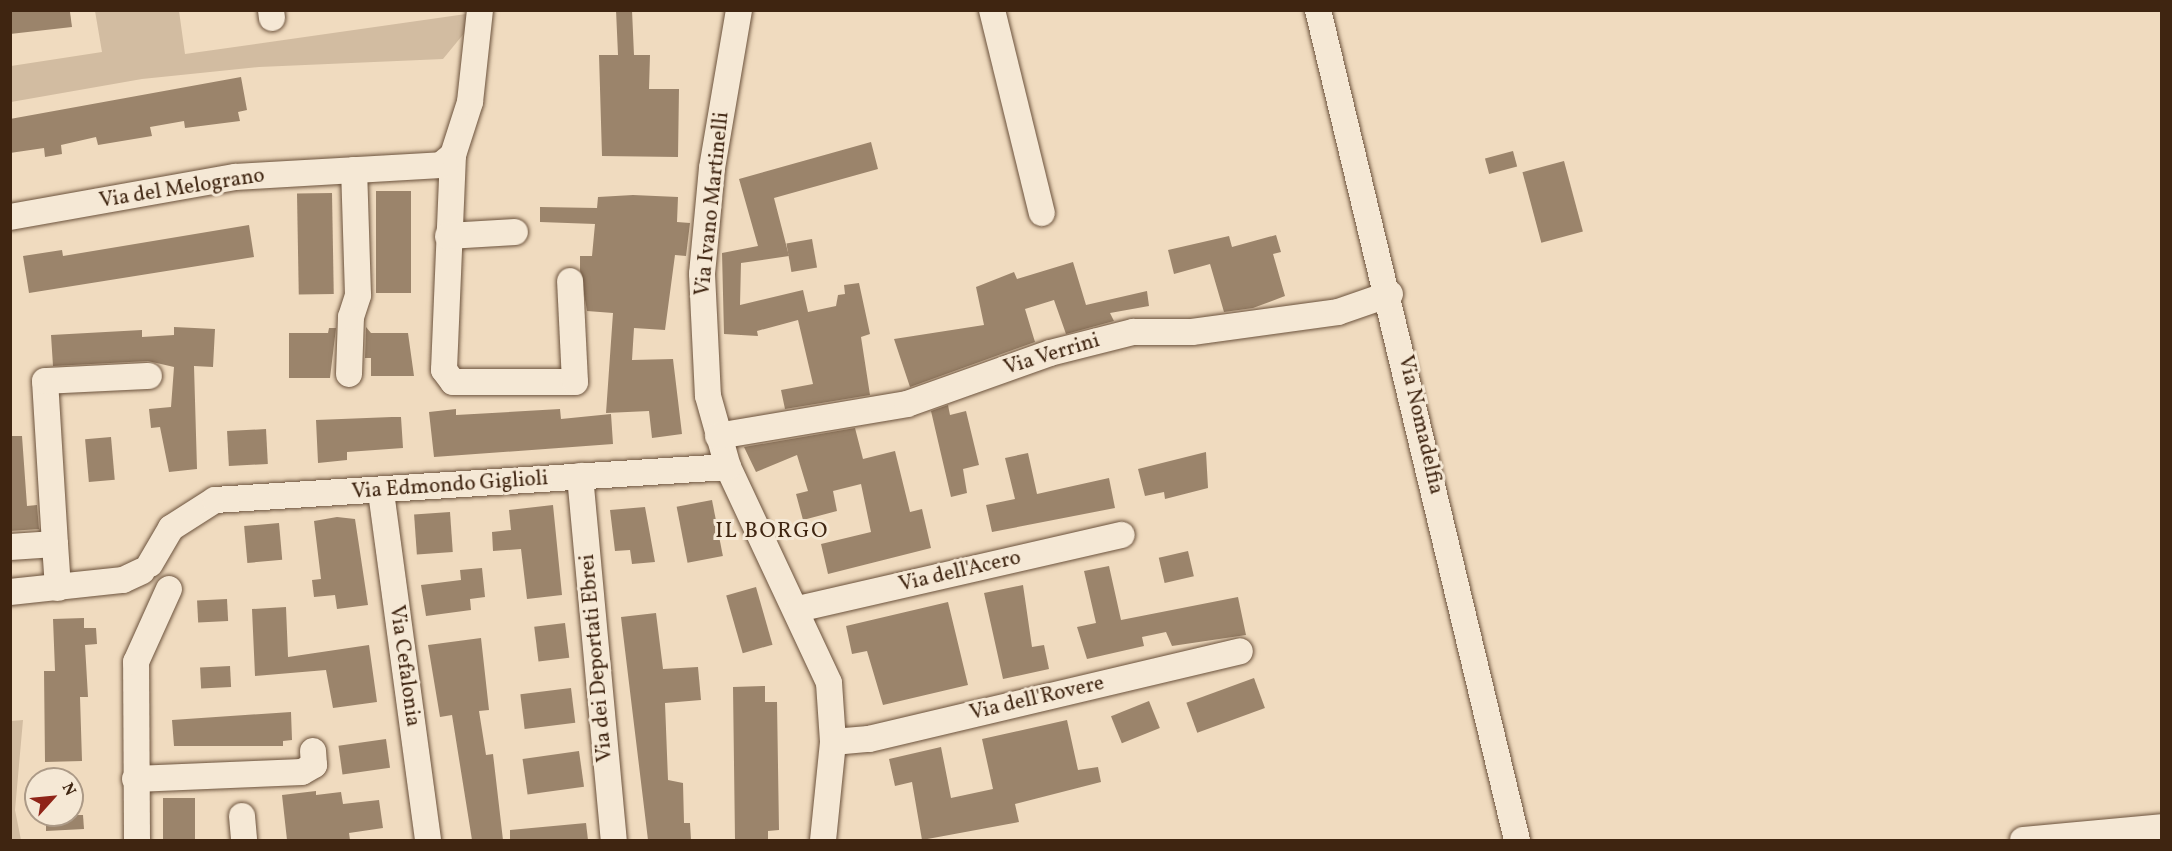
<!DOCTYPE html>
<html>
<head>
<meta charset="utf-8">
<style>
  body { margin:0 }
  #map { position:relative; width:2172px; height:851px; overflow:hidden; background:#f0dbbf; font-family:Vollkorn,serif }
  div>[style] { position:absolute }
  [style*='--x'] { left:calc(var(--x)*1px); top:calc(var(--y)*1px); width:calc(var(--w)*1px); rotate:calc(var(--a)*1deg) }
  .green>* { inset:0; background:#d2bca1 }
  .building>* { inset:0; background:#9b846b; transform-origin:0 0 }
  .roads { filter:drop-shadow(0 0 2px #6b523c) drop-shadow(0 0 2px #6b523c) }
  .minor>* { height:26px; margin:-13px; padding:0 13px; transform-origin:13px; border-radius:13px; background:#f5e8d5 }
  span { translate:-50% -50%; white-space:nowrap; text-align:center; line-height:1.15; -webkit-text-stroke:6px #f5e8d5; paint-order:stroke }
  .street-label { font-size:21px; color:#3f2511 }
  .neighbourhood-label { font-size:22px; color:#3f2511; letter-spacing:1.5px }
  .frame { position:absolute; inset:0; border:12px solid #3f2511; pointer-events:none }
  .north { position:absolute; left:24px; top:767px; width:60px; height:60px; box-sizing:border-box; background:#f5e8d5; border:2px solid #ac9a87; border-radius:50%; rotate:63deg; font-size:16px; font-weight:700; line-height:24px; text-align:center; color:#3f2511 }
  .north::after { content:''; display:block; margin:auto; width:21px; height:27px; background:#8f2418; clip-path:polygon(50% 0,100% 100%,50% 72%,0 100%) }
</style>
</head>
<body>
<div id="map">
  <div class="green">
    <i style="clip-path:polygon(95px 11px,179px 11px,185px 54px,466px 14px,466px 31px,443px 59px,259px 67px,142px 79px,11px 102px,11px 66px,102px 52px)"></i>
    <i style="clip-path:polygon(23px 720px,15px 810px,21px 840px,11px 840px,11px 721px)"></i>
  </div>
  <div class="building">
    <i style="clip-path:polygon(10px 10px,70px 12px,72px 27px,10px 34px)"></i>
    <i style="clip-path:polygon(616px 10px,632px 10px,634px 55px,650px 55px,649px 89px,679px 89px,678px 157px,602px 156px,599px 55px,618px 55px)"></i>
    <i style="clip-path:polygon(241px 77px,247px 110px,238px 112px,240px 121px,185px 128px,184px 121px,150px 127px,152px 136px,98px 145px,96px 137px,61px 145px,62px 154px,45px 157px,44px 148px,10px 153px,10px 119px)"></i>
    <i style="clip-path:polygon(871px 142px,878px 169px,774px 198px,789px 256px,741px 263px,740px 305px,803px 290px,808px 312px,836px 306px,838px 295px,845px 294px,844px 285px,859px 283px,870px 334px,861px 337px,870px 395px,785px 409px,781px 390px,813px 384px,798px 320px,757px 331px,758px 336px,724px 334px,722px 253px,758px 246px,739px 179px)"></i>
    <i style="left:1513px;top:151px;width:16px;height:29px;rotate:75deg"></i>
    <i style="left:1564px;top:161px;width:73px;height:43px;rotate:75deg"></i>
    <i style="left:376px;top:191px;width:35px;height:102px"></i>
    <i style="left:332px;top:193px;width:101px;height:35px;rotate:89deg"></i>
    <i style="clip-path:polygon(633px 195px,678px 197px,677px 222px,690px 223px,686px 256px,675px 255px,665px 330px,634px 328px,632px 360px,673px 359px,682px 434px,652px 438px,649px 411px,606px 413px,613px 313px,587px 311px,580px 270px,580px 256px,592px 256px,595px 224px,540px 222px,540px 207px,597px 208px,598px 197px)"></i>
    <i style="clip-path:polygon(249px 225px,254px 257px,29px 293px,23px 256px,62px 250px,63px 256px)"></i>
    <i style="clip-path:polygon(1276px 235px,1281px 252px,1273px 254px,1285px 296px,1253px 308px,1224px 312px,1210px 264px,1174px 274px,1168px 250px,1229px 236px,1232px 247px)"></i>
    <i style="left:812px;top:239px;width:29px;height:26px;rotate:80deg"></i>
    <i style="clip-path:polygon(1073px 262px,1086px 305px,1147px 291px,1149px 306px,1110px 313px,1114px 321px,1066px 334px,1054px 300px,1025px 309px,1035px 342px,910px 387px,894px 339px,984px 325px,976px 287px,1014px 272px,1017px 279px)"></i>
    <i style="clip-path:polygon(174px 327px,215px 329px,213px 367px,194px 366px,197px 469px,169px 472px,160px 427px,151px 428px,149px 409px,171px 407px,174px 367px,148px 361px,53px 366px,51px 335px,142px 330px,142px 337px,174px 335px)"></i>
    <i style="clip-path:polygon(366px 327px,371px 333px,408px 333px,414px 376px,371px 376px,371px 358px,365px 358px)"></i>
    <i style="clip-path:polygon(329px 328px,336px 328px,330px 378px,289px 378px,289px 333px,328px 333px)"></i>
    <i style="clip-path:polygon(948px 405px,950px 415px,966px 411px,979px 465px,963px 469px,967px 493px,951px 497px,931px 411px)"></i>
    <i style="clip-path:polygon(456px 409px,456px 415px,560px 409px,561px 419px,611px 414px,613px 444px,434px 457px,429px 412px)"></i>
    <i style="clip-path:polygon(392px 417px,401px 417px,403px 448px,347px 452px,347px 460px,318px 463px,316px 420px)"></i>
    <i style="clip-path:polygon(855px 428px,863px 459px,895px 451px,910px 512px,922px 509px,931px 548px,828px 574px,821px 544px,871px 532px,861px 484px,833px 491px,837px 511px,803px 520px,796px 494px,808px 491px,797px 455px,756px 472px,744px 447px)"></i>
    <i style="left:266px;top:429px;width:35px;height:39px;rotate:87deg"></i>
    <i style="clip-path:polygon(10px 436px,22px 436px,27px 506px,37px 505px,39px 529px,10px 531px)"></i>
    <i style="left:111px;top:437px;width:43px;height:26px;rotate:85deg"></i>
    <i style="clip-path:polygon(1206px 452px,1208px 488px,1165px 499px,1164px 492px,1145px 496px,1138px 469px)"></i>
    <i style="clip-path:polygon(1028px 453px,1037px 494px,1109px 478px,1115px 508px,992px 532px,986px 505px,1015px 499px,1005px 458px)"></i>
    <i style="left:712px;top:500px;width:57px;height:36px;rotate:79deg"></i>
    <i style="clip-path:polygon(553px 505px,562px 595px,527px 599px,521px 549px,493px 551px,492px 532px,511px 530px,509px 510px)"></i>
    <i style="clip-path:polygon(645px 507px,655px 562px,632px 564px,630px 550px,615px 551px,610px 510px)"></i>
    <i style="left:450px;top:512px;width:40px;height:36px;rotate:86deg"></i>
    <i style="clip-path:polygon(337px 517px,355px 519px,368px 605px,337px 609px,335px 595px,314px 597px,312px 580px,321px 579px,314px 521px)"></i>
    <i style="left:279px;top:523px;width:37px;height:35px;rotate:85deg"></i>
    <i style="left:1188px;top:551px;width:26px;height:30px;rotate:77deg"></i>
    <i style="clip-path:polygon(1109px 566px,1121px 620px,1238px 597px,1246px 635px,1172px 646px,1166px 632px,1142px 637px,1144px 646px,1087px 659px,1077px 627px,1096px 623px,1084px 571px)"></i>
    <i style="clip-path:polygon(482px 568px,485px 597px,470px 599px,471px 610px,426px 616px,421px 585px,461px 580px,460px 570px)"></i>
    <i style="clip-path:polygon(1023px 585px,1032px 647px,1044px 645px,1049px 669px,1003px 679px,984px 593px)"></i>
    <i style="left:756px;top:587px;width:60px;height:31px;rotate:74deg"></i>
    <i style="left:227px;top:599px;width:22px;height:30px;rotate:87deg"></i>
    <i style="clip-path:polygon(948px 602px,968px 685px,883px 705px,867px 651px,852px 654px,846px 626px)"></i>
    <i style="clip-path:polygon(286px 607px,288px 657px,369px 645px,377px 702px,333px 708px,326px 670px,255px 676px,252px 609px)"></i>
    <i style="clip-path:polygon(656px 613px,663px 669px,698px 667px,701px 700px,665px 703px,668px 780px,683px 783px,684px 823px,690px 823px,691px 840px,648px 840px,621px 617px)"></i>
    <i style="clip-path:polygon(84px 618px,84px 628px,96px 628px,97px 644px,85px 645px,88px 697px,80px 697px,82px 761px,45px 762px,44px 671px,55px 671px,53px 619px)"></i>
    <i style="left:565px;top:623px;width:35px;height:31px;rotate:83deg"></i>
    <i style="clip-path:polygon(481px 638px,489px 710px,479px 711px,486px 755px,493px 754px,503px 840px,472px 840px,452px 715px,440px 717px,428px 645px)"></i>
    <i style="left:230px;top:666px;width:21px;height:30px;rotate:87deg"></i>
    <i style="left:1254px;top:678px;width:32px;height:72px;rotate:70deg"></i>
    <i style="clip-path:polygon(765px 686px,765px 702px,777px 702px,779px 830px,768px 831px,768px 840px,735px 840px,733px 687px)"></i>
    <i style="left:571px;top:688px;width:35px;height:51px;rotate:83deg"></i>
    <i style="left:1149px;top:701px;width:29px;height:41px;rotate:68deg"></i>
    <i style="clip-path:polygon(291px 712px,292px 740px,283px 741px,283px 746px,174px 746px,172px 720px)"></i>
    <i style="clip-path:polygon(1067px 720px,1078px 770px,1098px 767px,1101px 782px,1015px 804px,1019px 822px,922px 840px,912px 782px,895px 786px,889px 759px,941px 747px,951px 798px,993px 789px,982px 739px)"></i>
    <i style="left:386px;top:739px;width:29px;height:48px;rotate:82deg"></i>
    <i style="left:579px;top:751px;width:36px;height:57px;rotate:82deg"></i>
    <i style="clip-path:polygon(316px 791px,316px 795px,341px 792px,343px 804px,379px 800px,383px 828px,349px 833px,350px 840px,287px 840px,282px 795px)"></i>
    <i style="left:163px;top:798px;width:32px;height:42px"></i>
    <i style="clip-path:polygon(46px 815px,83px 815px,84px 829px,46px 831px)"></i>
    <i style="clip-path:polygon(586px 823px,588px 840px,510px 840px,510px 830px)"></i>
  </div>
  <div class="roads">
    <div class="minor">
      <i style="--x:271;--y:10;--w:8;--a:83"></i>
      <i style="--x:739;--y:10;--w:160;--a:99.7"></i>
      <i style="--x:712;--y:168;--w:106;--a:95.4"></i>
      <i style="--x:702;--y:274;--w:122;--a:87.2"></i>
      <i style="--x:708;--y:396;--w:74;--a:74.3"></i>
      <i style="--x:728;--y:467;--w:238;--a:64.9"></i>
      <i style="--x:829;--y:683;--w:59;--a:86.1"></i>
      <i style="--x:833;--y:742;--w:99;--a:95.8"></i>
      <i style="--x:992;--y:10;--w:209;--a:76.2"></i>
      <i style="--x:1318;--y:10;--w:854;--a:76.52"></i>
      <i style="--x:453;--y:155;--w:215;--a:92.4"></i>
      <i style="--x:444;--y:370;--w:15;--a:53"></i>
      <i style="--x:453;--y:382;--w:122;--a:0"></i>
      <i style="--x:575;--y:382;--w:101;--a:-92.8"></i>
      <i style="--x:10;--y:217;--w:229;--a:-10.1"></i>
      <i style="--x:235;--y:177;--w:206;--a:-3.3"></i>
      <i style="--x:441;--y:165;--w:16;--a:-40"></i>
      <i style="--x:453;--y:155;--w:56;--a:-72.2"></i>
      <i style="--x:470;--y:102;--w:93;--a:-83.8"></i>
      <i style="--x:448;--y:236;--w:67;--a:-3.4"></i>
      <i style="--x:349;--y:374;--w:57;--a:-88"></i>
      <i style="--x:351;--y:317;--w:23;--a:-72"></i>
      <i style="--x:358;--y:295;--w:125;--a:-91.8"></i>
      <i style="--x:718;--y:436;--w:192;--a:-9.6"></i>
      <i style="--x:907;--y:404;--w:152;--a:-19.6"></i>
      <i style="--x:1050;--y:353;--w:86;--a:-14.2"></i>
      <i style="--x:1133;--y:332;--w:59;--a:0"></i>
      <i style="--x:1192;--y:332;--w:147;--a:-7.8"></i>
      <i style="--x:1338;--y:312;--w:55;--a:-19.1"></i>
      <i style="--x:580;--y:476;--w:366;--a:84.7"></i>
      <i style="--x:381;--y:492;--w:351;--a:82.3"></i>
      <i style="--x:55;--y:544;--w:163;--a:-93.5"></i>
      <i style="--x:45;--y:381;--w:104;--a:-2.8"></i>
      <i style="--x:10;--y:547;--w:45;--a:-3.8"></i>
      <i style="--x:55;--y:544;--w:44;--a:86.1"></i>
      <i style="--x:150;--y:564;--w:42;--a:-59.7"></i>
      <i style="--x:171;--y:528;--w:52;--a:-32.5"></i>
      <i style="--x:215;--y:500;--w:514;--a:-3.68"></i>
      <i style="--x:10;--y:592;--w:114;--a:-6.1"></i>
      <i style="--x:123;--y:580;--w:21;--a:-25"></i>
      <i style="--x:798;--y:609;--w:332;--a:-12.9"></i>
      <i style="--x:833;--y:742;--w:36;--a:-5"></i>
      <i style="--x:869;--y:739;--w:381;--a:-13.3"></i>
      <i style="--x:135;--y:779;--w:167;--a:-2.4"></i>
      <i style="--x:302;--y:772;--w:14;--a:-30"></i>
      <i style="--x:314;--y:765;--w:14;--a:-94"></i>
      <i style="--x:242;--y:816;--w:24;--a:85"></i>
      <i style="--x:137;--y:840;--w:178;--a:-90.3"></i>
      <i style="--x:136;--y:662;--w:80;--a:-65.7"></i>
      <i style="--x:2023;--y:840;--w:140;--a:-5.3"></i>
    </div>
  </div>
  <div class="street-label">
    <span style="left:182px;top:189px;rotate:-9deg">Via del Melograno</span>
    <span style="left:713px;top:204px;rotate:-84deg">Via Ivano Martinelli</span>
    <span style="left:1052px;top:355px;rotate:-17deg">Via Verrini</span>
    <span style="left:1420px;top:425px;rotate:77deg">Via Nomadelfia</span>
    <span style="left:450px;top:486px;rotate:-4deg">Via Edmondo Giglioli</span>
    <span style="left:960px;top:572px;rotate:-13deg">Via dell'Acero</span>
    <span style="left:597px;top:658px;rotate:-95deg">Via dei Deportati Ebrei</span>
    <span style="left:404px;top:666px;rotate:82deg">Via Cefalonia</span>
    <span style="left:1037px;top:699px;rotate:-13deg">Via dell'Rovere</span>
  </div>
  <div class="neighbourhood-label">
    <span style="left:772px;top:532px">IL BORGO</span>
  </div>
  <div class="frame"></div>
  <div class="north">N</div>
</div>
</body>
</html>
